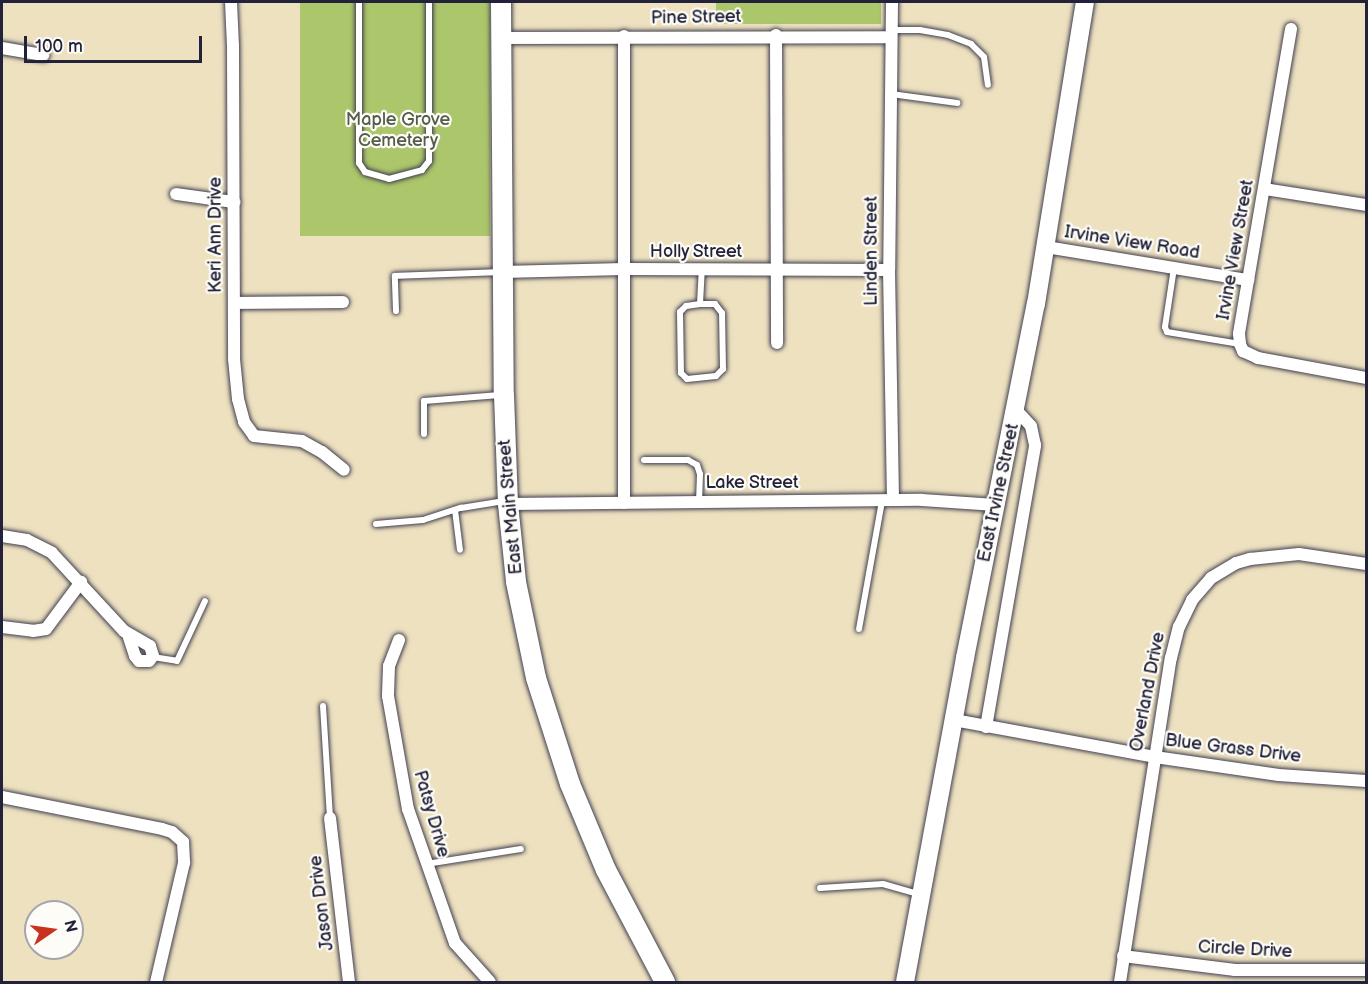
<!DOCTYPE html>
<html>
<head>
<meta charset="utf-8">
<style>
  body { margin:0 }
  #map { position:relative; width:1368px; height:984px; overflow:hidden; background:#ede1c0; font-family:"Balsamiq Sans",sans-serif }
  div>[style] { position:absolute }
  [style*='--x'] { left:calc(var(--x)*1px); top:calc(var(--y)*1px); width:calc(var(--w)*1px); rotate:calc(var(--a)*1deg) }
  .green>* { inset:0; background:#acc66b; transform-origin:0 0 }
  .roads { filter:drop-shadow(0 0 2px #403f4f) drop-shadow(0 0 2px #403f4f) }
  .lane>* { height:6px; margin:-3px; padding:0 3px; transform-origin:3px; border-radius:3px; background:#fff }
  .street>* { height:12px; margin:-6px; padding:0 6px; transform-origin:6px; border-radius:6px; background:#fff }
  .secondary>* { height:18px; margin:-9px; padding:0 9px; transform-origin:9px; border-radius:9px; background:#fff }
  .primary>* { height:20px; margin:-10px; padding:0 10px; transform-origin:10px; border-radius:10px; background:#fff }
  span { translate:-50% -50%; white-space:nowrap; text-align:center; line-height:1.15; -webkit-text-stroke:4.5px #fdfcf7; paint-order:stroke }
  .street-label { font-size:18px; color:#22223b }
  .park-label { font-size:18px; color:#525b4c }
  .frame { position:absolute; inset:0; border:3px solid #22223b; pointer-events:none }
  .north { position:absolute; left:24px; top:900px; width:60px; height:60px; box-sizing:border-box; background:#fdfcf7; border:2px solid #a5a5ac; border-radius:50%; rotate:77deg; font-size:16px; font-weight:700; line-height:24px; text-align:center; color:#22223b }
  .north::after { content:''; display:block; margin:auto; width:21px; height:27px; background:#c8321e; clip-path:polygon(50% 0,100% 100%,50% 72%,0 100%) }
  .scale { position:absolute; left:24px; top:36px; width:178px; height:27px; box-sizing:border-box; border:3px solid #22223b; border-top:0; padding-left:8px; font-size:18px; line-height:21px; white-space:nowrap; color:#22223b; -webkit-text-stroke:4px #fdfcf7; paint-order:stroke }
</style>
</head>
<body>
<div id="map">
  <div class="green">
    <i style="left:300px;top:2px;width:190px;height:234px"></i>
    <i style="left:716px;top:2px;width:165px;height:22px"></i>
  </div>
  <div class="roads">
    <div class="lane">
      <i style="--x:359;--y:2;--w:161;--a:90"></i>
      <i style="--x:359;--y:163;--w:11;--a:56"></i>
      <i style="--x:365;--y:172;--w:25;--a:16"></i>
      <i style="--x:389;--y:179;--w:34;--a:-15"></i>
      <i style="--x:422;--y:170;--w:11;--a:-52"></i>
      <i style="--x:429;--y:161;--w:159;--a:-90"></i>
      <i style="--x:892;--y:30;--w:28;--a:0"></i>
      <i style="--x:920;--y:30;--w:28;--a:10"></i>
      <i style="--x:948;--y:35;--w:25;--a:21"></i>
      <i style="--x:971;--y:44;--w:18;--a:45"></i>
      <i style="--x:984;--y:57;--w:28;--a:82"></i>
      <i style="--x:891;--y:94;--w:67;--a:7.8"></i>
      <i style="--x:1174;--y:268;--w:60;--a:98.7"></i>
      <i style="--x:1165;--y:327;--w:5;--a:68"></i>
      <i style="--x:1167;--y:332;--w:74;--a:9.3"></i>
      <i style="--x:700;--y:304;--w:14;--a:172"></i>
      <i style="--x:686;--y:306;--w:8;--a:135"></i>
      <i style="--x:680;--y:312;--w:61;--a:89.1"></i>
      <i style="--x:681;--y:373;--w:8;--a:45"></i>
      <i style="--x:687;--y:379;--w:29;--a:-6"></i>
      <i style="--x:716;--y:376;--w:10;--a:-45"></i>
      <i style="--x:723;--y:369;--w:56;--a:-91"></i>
      <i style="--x:722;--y:313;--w:11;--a:-128"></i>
      <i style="--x:715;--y:304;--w:15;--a:180"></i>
      <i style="--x:700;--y:304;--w:34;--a:-87"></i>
      <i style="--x:396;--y:311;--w:35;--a:-92"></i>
      <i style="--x:395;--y:276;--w:104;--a:-2.2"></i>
      <i style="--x:424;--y:434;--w:33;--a:-90"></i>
      <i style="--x:424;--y:401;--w:76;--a:-4.5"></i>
      <i style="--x:644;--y:460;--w:44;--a:0"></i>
      <i style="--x:688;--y:460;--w:10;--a:29"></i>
      <i style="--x:697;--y:465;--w:9;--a:72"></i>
      <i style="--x:700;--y:474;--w:28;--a:92"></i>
      <i style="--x:455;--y:510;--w:40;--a:82.9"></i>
      <i style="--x:376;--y:524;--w:47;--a:-4.9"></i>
      <i style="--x:423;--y:520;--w:40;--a:-18"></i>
      <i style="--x:461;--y:508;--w:44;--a:-9.2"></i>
      <i style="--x:859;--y:629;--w:130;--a:-79.8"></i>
      <i style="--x:153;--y:657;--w:24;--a:9"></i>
      <i style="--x:177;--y:661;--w:66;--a:-65"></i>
      <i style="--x:323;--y:706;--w:112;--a:86.4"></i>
      <i style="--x:426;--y:864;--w:96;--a:-9"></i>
      <i style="--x:820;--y:888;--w:63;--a:-3.6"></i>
      <i style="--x:883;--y:884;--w:36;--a:16"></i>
    </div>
    <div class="street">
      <i style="--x:231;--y:2;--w:44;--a:87.4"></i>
      <i style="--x:233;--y:46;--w:313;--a:89.8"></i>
      <i style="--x:234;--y:359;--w:40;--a:84.3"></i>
      <i style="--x:238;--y:399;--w:24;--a:75"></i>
      <i style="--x:244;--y:422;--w:17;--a:54"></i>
      <i style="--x:254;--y:436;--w:48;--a:5.9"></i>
      <i style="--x:302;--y:441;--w:23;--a:29"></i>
      <i style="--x:322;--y:452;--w:28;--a:39"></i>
      <i style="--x:892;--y:2;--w:268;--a:90.6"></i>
      <i style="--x:889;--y:270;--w:230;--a:89"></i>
      <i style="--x:1291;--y:29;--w:309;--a:99.7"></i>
      <i style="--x:1239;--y:334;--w:10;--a:84"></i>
      <i style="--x:1240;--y:344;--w:8;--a:67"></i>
      <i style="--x:1243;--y:351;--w:17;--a:25"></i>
      <i style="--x:1258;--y:358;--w:110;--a:10.5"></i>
      <i style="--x:776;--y:35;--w:308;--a:89.8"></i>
      <i style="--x:624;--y:36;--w:467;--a:90"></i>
      <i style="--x:501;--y:38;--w:390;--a:-0.1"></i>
      <i style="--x:2;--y:48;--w:42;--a:9.7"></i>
      <i style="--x:1265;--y:189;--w:102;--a:9"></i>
      <i style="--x:176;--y:194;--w:59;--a:7.9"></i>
      <i style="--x:1046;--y:247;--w:205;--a:9.3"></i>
      <i style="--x:502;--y:272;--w:122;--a:-1.4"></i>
      <i style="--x:624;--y:269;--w:265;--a:0.2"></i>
      <i style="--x:234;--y:303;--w:109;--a:-0.5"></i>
      <i style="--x:508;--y:504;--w:414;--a:-0.6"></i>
      <i style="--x:922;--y:500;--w:74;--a:3.9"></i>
      <i style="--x:2;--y:536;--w:25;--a:9"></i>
      <i style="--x:27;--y:540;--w:28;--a:27"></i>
      <i style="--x:52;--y:553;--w:106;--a:47.3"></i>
      <i style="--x:124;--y:631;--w:30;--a:30"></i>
      <i style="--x:150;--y:646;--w:10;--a:73"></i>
      <i style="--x:153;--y:656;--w:6;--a:129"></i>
      <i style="--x:149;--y:661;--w:10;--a:180"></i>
      <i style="--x:139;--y:661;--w:6;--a:-129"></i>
      <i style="--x:135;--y:656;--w:23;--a:-108"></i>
      <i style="--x:2;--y:627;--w:31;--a:7"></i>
      <i style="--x:33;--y:631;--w:13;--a:-9"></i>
      <i style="--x:46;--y:629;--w:59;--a:-53.3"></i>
      <i style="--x:399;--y:640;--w:28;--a:111"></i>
      <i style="--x:389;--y:666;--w:30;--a:92"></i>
      <i style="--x:388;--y:696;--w:115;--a:80"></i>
      <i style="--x:408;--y:809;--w:142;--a:70.7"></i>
      <i style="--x:455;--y:943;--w:52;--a:48.1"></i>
      <i style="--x:954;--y:720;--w:204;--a:10.4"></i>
      <i style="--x:1155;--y:757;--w:125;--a:8.3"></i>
      <i style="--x:1279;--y:775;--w:87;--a:3.9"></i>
      <i style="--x:986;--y:727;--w:286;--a:-80.1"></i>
      <i style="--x:1035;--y:445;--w:19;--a:-102"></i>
      <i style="--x:1031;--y:426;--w:22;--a:-133"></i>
      <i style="--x:2;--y:797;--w:163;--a:11.3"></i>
      <i style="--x:162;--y:829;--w:10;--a:17"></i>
      <i style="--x:172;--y:832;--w:15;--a:42"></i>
      <i style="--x:183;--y:842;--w:21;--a:87"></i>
      <i style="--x:184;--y:863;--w:122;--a:103.2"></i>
      <i style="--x:330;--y:818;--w:165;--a:83.4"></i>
      <i style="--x:1123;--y:956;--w:113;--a:7.1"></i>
      <i style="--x:1235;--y:970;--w:131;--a:0"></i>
      <i style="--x:1120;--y:982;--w:328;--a:-81.1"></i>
      <i style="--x:1171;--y:658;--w:32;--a:-76"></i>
      <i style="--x:1179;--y:627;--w:30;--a:-64"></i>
      <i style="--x:1192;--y:600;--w:29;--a:-49"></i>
      <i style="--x:1211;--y:578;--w:29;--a:-31"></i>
      <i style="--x:1236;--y:563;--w:15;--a:-16"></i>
      <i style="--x:1250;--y:559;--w:49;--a:-5.8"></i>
      <i style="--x:1299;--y:554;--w:68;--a:8.5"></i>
    </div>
    <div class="secondary">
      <i style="--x:905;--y:982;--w:330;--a:-79.5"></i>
      <i style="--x:965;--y:658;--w:361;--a:-78.7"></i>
      <i style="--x:1036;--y:304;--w:306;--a:-80.8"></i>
    </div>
    <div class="primary">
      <i style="--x:501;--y:2;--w:393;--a:89.6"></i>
      <i style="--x:504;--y:395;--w:109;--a:87.9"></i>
      <i style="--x:508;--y:504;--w:78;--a:84.1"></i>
      <i style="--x:516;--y:582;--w:98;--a:78.2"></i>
      <i style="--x:536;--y:678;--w:111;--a:72.2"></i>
      <i style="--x:570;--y:784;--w:93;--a:67.3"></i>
      <i style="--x:606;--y:870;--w:127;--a:62.2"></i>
    </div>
  </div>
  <div class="street-label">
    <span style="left:696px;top:18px;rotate:-1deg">Pine Street</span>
    <span style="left:216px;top:235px;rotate:-90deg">Keri Ann Drive</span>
    <span style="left:1132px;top:243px;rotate:9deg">Irvine View Road</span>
    <span style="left:1236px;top:250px;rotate:-80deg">Irvine View Street</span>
    <span style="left:872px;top:251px;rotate:-90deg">Linden Street</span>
    <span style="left:696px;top:252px">Holly Street</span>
    <span style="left:752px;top:483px">Lake Street</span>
    <span style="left:999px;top:493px;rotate:-78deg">East Irvine Street</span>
    <span style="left:511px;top:507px;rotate:-95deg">East Main Street</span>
    <span style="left:1148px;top:692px;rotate:-79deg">Overland Drive</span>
    <span style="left:1233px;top:749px;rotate:7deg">Blue Grass Drive</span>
    <span style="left:431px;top:814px;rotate:74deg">Patsy Drive</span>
    <span style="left:322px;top:903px;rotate:-97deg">Jason Drive</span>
    <span style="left:1245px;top:950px;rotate:3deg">Circle Drive</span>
  </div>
  <div class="park-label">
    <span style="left:398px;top:131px">Maple Grove<br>Cemetery</span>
  </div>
  <div class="frame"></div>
  <div class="north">N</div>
  <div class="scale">100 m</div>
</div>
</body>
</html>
